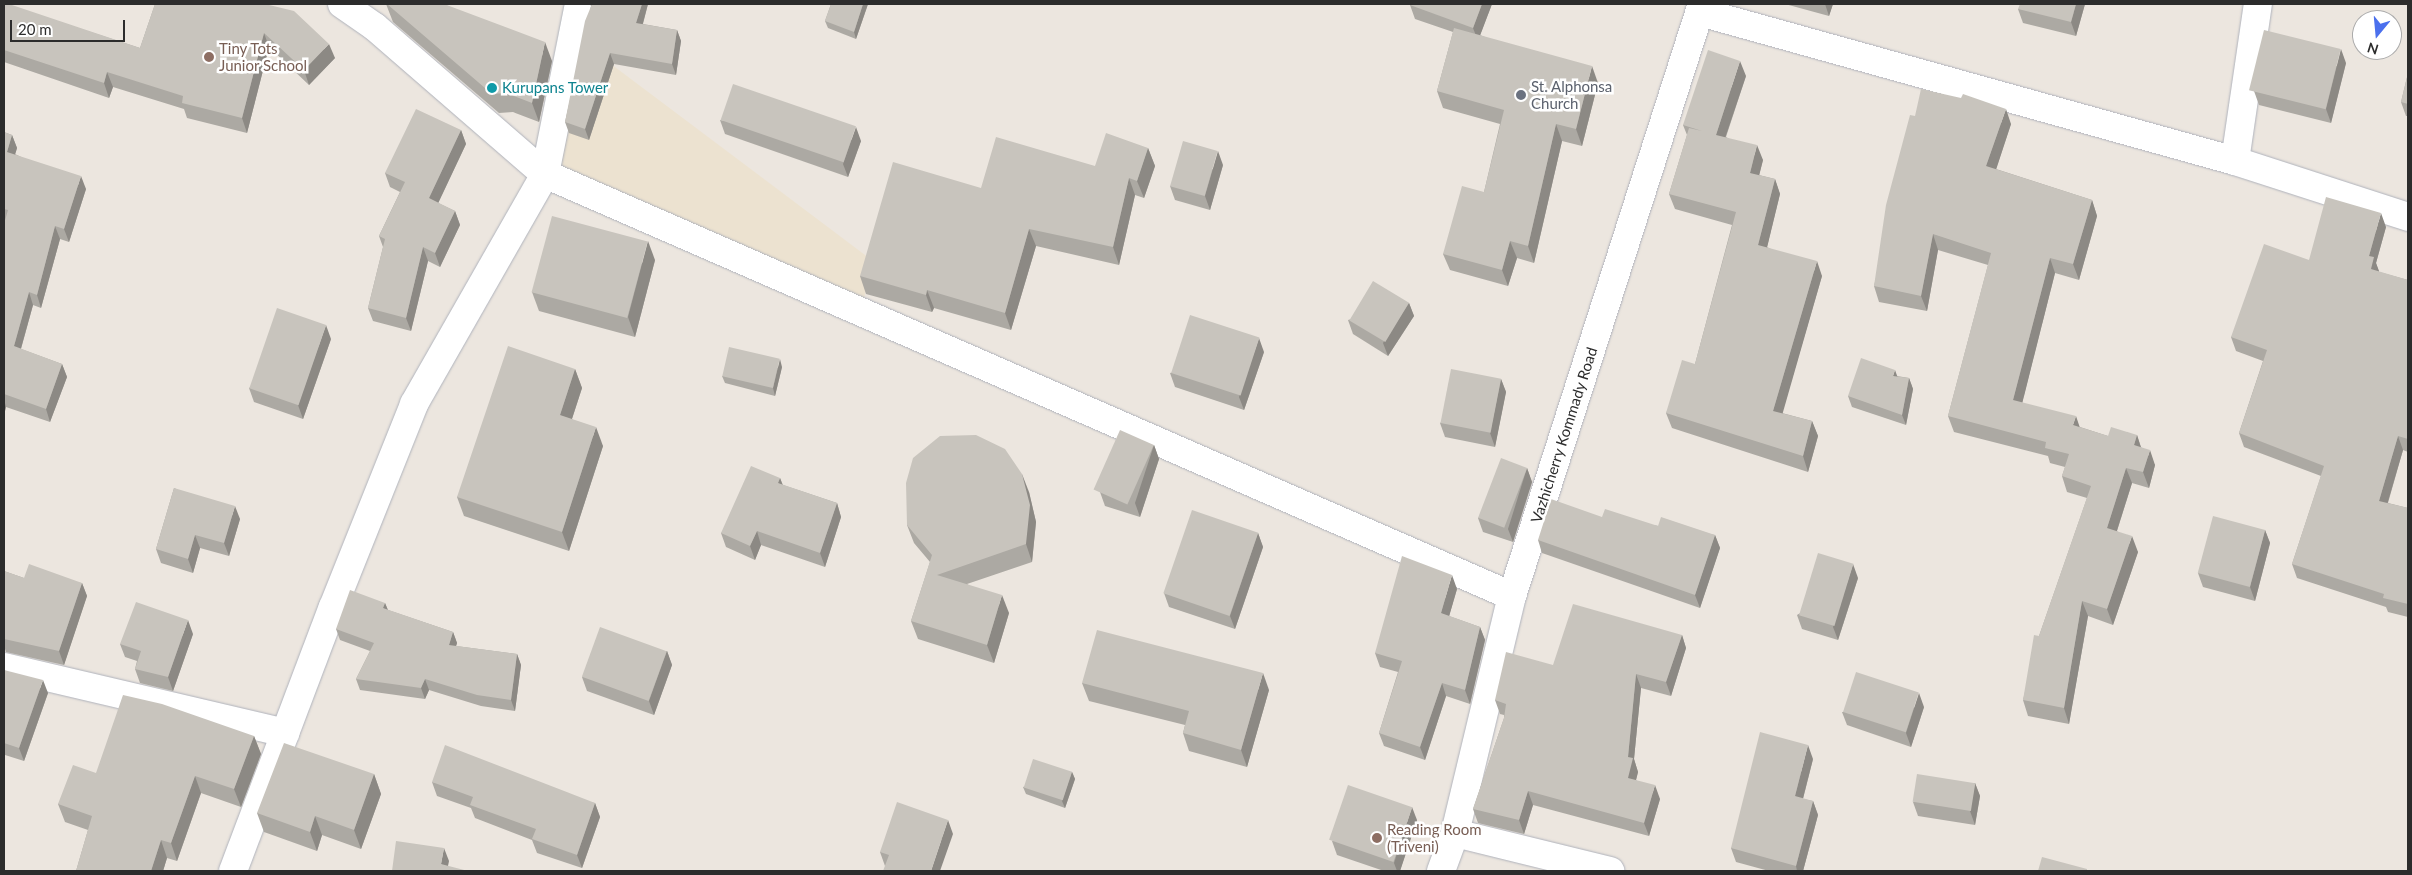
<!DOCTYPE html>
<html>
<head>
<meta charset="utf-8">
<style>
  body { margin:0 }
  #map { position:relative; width:2412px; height:875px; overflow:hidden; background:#ece6df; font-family:Lato,sans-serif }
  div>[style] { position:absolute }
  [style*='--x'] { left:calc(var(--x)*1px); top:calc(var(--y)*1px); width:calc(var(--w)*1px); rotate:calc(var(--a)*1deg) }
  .education>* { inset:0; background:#ece2d0 }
  .roads { filter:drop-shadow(0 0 1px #afb2bb) drop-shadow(0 0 1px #afb2bb) }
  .minor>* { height:28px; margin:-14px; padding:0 14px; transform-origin:14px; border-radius:14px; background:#fff }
  .secondary>* { height:28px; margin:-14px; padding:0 14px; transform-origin:14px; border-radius:14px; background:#fff }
  .wall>* { inset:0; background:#aca9a3 }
  .shaded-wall>* { inset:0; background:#8c8984 }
  .building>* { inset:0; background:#c8c4bd; transform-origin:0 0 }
  .dots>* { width:14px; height:14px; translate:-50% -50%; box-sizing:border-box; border:2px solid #fff; border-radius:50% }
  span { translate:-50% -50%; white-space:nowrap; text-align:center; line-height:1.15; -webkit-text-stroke:5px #fff; paint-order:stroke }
  .education-label { font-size:15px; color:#785e54 }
  .left { translate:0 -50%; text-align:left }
  .worship-label { font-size:15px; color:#5b616d }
  .culture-label { font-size:15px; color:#0d838f }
  .street-label { font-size:15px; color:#2c2c2c }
  .frame { position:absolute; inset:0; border:5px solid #2c2c2c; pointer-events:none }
  .north { position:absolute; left:2352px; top:10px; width:50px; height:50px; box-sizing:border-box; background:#fff; border:1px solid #ababab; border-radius:50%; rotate:197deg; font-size:14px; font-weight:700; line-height:20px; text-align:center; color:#2c2c2c }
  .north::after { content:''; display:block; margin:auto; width:18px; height:22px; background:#4b70ed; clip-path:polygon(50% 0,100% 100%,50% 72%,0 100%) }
  .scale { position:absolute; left:10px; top:20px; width:115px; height:22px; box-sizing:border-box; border:2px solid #2c2c2c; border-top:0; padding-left:6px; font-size:15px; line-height:18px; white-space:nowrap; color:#2c2c2c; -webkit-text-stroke:4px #fff; paint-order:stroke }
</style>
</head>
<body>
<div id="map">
  <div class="education">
    <i style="clip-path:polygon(575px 37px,873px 261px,860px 315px,547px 186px)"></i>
  </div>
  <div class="roads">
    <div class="minor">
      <i style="--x:342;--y:4;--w:40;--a:34.9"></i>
      <i style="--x:375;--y:27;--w:225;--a:40.9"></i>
      <i style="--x:545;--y:174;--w:1055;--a:23.58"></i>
      <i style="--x:1700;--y:12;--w:555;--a:15.56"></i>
      <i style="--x:2235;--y:161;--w:182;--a:17.9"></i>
      <i style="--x:2235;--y:161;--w:159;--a:-81.7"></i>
      <i style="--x:4;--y:667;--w:289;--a:13.2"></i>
      <i style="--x:1455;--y:833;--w:160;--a:13.8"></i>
      <i style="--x:233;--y:871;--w:282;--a:-69.3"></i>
      <i style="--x:333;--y:607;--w:219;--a:-68.2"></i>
      <i style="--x:414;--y:404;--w:265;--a:-60.3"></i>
      <i style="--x:545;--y:174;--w:173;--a:-78.7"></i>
    </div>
    <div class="secondary">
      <i style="--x:1441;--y:871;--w:40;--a:-69.8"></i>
      <i style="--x:1455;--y:833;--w:244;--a:-76.5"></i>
      <i style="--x:1512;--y:596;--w:622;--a:-72.21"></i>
    </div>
  </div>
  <div class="wall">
    <i style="clip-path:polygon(4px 4px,140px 48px,155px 4px,265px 4px,335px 58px,309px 85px,269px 47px,247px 133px,187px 118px,184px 109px,113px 87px,109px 98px,4px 62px)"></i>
    <i style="clip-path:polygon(386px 4px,444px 4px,552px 61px,539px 122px,513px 112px,499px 113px,393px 22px)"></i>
    <i style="clip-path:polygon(590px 4px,648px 4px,643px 24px,677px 30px,681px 41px,676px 75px,614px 64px,589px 140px,569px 133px,565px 122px,591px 6px)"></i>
    <i style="clip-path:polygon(831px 4px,868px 4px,856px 39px,828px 28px,825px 21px)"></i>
    <i style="clip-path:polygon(1410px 4px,1492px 4px,1480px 35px,1598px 83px,1582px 146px,1562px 141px,1534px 263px,1517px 258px,1508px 286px,1450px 270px,1443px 254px,1484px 192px,1500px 124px,1443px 108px,1437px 91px,1453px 32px,1415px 19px,1410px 5px)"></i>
    <i style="clip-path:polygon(1785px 4px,1833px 4px,1829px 16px)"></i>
    <i style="clip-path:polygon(2085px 4px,2076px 36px,2023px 23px,2018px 9px)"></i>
    <i style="clip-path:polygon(2346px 63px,2331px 123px,2259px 105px,2254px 91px)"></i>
    <i style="clip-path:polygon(2408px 73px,2408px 116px,2406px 116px,2401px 102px)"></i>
    <i style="clip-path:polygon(1746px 76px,1726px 137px,1763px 160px,1759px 175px,1775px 179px,1780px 194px,1767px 247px,1822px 276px,1782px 413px,1812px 421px,1818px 436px,1808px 472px,1672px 428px,1666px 413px,1695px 364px,1732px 225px,1675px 209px,1669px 194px,1687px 135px,1683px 125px)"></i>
    <i style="clip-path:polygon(1915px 116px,2011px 124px,1996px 169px,2092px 200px,2097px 216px,2079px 280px,2055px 273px,2022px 403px,2080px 427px,2108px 436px,2137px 435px,2141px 447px,2155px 465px,2149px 488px,2132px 483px,2117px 531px,2138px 552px,2113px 625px,2088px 616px,2069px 724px,2028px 716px,2023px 700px,2039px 636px,2087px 498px,2067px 492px,2062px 476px,2065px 467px,2050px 463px,2048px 456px,1954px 432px,1948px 416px,1988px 265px,1938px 250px,1927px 311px,1879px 302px,1874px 286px)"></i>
    <i style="clip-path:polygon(720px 120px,861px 141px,848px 177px,725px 134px)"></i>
    <i style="clip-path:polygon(461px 130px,466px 144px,438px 203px,455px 211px,460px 225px,440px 267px,428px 261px,411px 331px,373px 321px,368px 308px,383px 247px,379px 236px,400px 192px,390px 187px,385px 173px)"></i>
    <i style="clip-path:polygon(4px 132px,12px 135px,17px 148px,15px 154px,86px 189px,69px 242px,60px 239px,41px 308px,33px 305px,21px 349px,62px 364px,67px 377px,50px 422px,6px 407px,4px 415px,4px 224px,5px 221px,4px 220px)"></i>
    <i style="clip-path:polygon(1148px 148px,1155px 166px,1144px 198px,1135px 195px,1119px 265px,1036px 246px,1011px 330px,934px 308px,932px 312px,866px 294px,860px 276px,1095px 166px)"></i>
    <i style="clip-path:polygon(1223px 165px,1210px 210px,1175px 200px,1170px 186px)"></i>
    <i style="clip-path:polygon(2386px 227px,2376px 263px,2379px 272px,2408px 280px,2408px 452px,2403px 450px,2388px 503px,2408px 508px,2408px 617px,2388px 612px,2386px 607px,2297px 578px,2292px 564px,2321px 476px,2244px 447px,2239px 433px,2263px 361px,2236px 351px,2231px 337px,2309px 260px)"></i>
    <i style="clip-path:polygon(655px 260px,635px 337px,539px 311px,532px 292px)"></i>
    <i style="clip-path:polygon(1409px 303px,1414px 316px,1388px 356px,1353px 334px,1348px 320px)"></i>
    <i style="clip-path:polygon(331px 339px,303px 419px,254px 402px,249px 388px)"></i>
    <i style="clip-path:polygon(1264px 352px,1244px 410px,1175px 387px,1170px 373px)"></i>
    <i style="clip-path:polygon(782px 367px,775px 396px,725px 383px,722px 376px)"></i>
    <i style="clip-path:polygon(575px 369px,582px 388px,572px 419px,603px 446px,569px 551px,464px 516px,457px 497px)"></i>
    <i style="clip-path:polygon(1897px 376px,1909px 378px,1913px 389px,1906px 425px,1852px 407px,1848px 396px)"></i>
    <i style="clip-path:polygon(1501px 379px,1506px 392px,1495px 447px,1445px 437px,1440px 423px)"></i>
    <i style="clip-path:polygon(1154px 445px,1159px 459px,1140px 517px,1105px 506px,1100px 492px)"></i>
    <i style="clip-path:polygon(1527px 468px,1532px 482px,1513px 542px,1483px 532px,1478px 518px)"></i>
    <i style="clip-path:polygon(780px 478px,783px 485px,837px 503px,841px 517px,825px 567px,761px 545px,755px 560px,726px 547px,721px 533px)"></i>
    <i style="clip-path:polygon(174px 488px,240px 519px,229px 556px,200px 548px,193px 573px,161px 563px,156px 549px)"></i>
    <i style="clip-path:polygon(1029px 492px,1036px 522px,1032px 562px,967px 584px,1009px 613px,994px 663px,918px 639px,911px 621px,930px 562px,914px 543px,907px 525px)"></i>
    <i style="clip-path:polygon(1602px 517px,1715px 535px,1720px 548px,1700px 608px,1542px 553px,1538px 540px)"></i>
    <i style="clip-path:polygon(2265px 530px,2270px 543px,2255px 601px,2203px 587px,2198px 573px)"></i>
    <i style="clip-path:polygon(1258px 533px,1263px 547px,1235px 629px,1169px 607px,1164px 593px)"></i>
    <i style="clip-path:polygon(4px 571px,24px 578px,82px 583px,87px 596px,64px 665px,6px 652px,4px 646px)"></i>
    <i style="clip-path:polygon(1858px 578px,1838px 640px,1802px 629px,1797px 615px)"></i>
    <i style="clip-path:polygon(1457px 589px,1449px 616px,1480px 627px,1485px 640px,1470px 704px,1446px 696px,1425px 760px,1384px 746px,1379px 733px,1398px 672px,1380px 667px,1375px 653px)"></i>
    <i style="clip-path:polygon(385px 603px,388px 610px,453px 632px,457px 643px,456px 646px,517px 654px,521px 665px,515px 711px,481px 706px,429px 690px,425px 699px,360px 690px,356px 679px,370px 651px,340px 640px,336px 629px)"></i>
    <i style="clip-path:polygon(193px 634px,173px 691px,140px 683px,135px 669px,137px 661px,125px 657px,120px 644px)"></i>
    <i style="clip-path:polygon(1682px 635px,1686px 648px,1671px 696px,1641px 688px,1634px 759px,1638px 772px,1636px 780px,1660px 799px,1649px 836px,1533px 805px,1524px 834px,1478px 823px,1473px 809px,1504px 718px,1504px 715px,1500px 714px,1495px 700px,1553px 665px)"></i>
    <i style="clip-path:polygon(667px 651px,672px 665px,654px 715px,587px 691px,582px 677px)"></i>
    <i style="clip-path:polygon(4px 670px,48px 693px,24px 761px,5px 755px,4px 760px)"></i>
    <i style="clip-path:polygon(1082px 683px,1269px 690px,1247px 767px,1189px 751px,1183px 733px,1185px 725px,1089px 701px)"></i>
    <i style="clip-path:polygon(1924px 707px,1911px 747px,1847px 725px,1842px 712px)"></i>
    <i style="clip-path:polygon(254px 736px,261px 754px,241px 807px,201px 793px,177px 861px,167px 858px,163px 871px,76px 871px,88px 830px,65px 822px,58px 804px,96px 773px)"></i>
    <i style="clip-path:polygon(1813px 759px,1803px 799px,1813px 801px,1818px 815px,1803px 871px,1769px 871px,1736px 862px,1731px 848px)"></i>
    <i style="clip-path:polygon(1072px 772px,1075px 779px,1065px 808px,1026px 794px,1023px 787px)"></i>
    <i style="clip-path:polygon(374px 774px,381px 794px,361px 849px,322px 835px,317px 851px,264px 832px,257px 813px)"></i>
    <i style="clip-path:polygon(432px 782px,595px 803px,600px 817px,582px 868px,537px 853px,532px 840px,475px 818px,471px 808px,437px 796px)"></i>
    <i style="clip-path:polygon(1975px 783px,1980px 796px,1975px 825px,1918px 816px,1913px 802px)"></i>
    <i style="clip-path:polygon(1417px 820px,1400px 871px,1384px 871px,1337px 855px,1332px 841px)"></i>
    <i style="clip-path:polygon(953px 834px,885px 866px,880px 852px)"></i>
  </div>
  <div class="shaded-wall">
    <i style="clip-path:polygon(642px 4px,648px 4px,640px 34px,636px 23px)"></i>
    <i style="clip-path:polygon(863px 4px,868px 4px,856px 39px,854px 32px)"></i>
    <i style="clip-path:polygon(1482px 4px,1492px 4px,1478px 41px,1473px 28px)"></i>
    <i style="clip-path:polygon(1825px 4px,1833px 4px,1829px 16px)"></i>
    <i style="clip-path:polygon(2076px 4px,2085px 4px,2076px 36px,2071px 22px)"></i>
    <i style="clip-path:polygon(677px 30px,681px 41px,676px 75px,672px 64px)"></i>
    <i style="clip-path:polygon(264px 33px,269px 47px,247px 133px,242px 118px)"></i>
    <i style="clip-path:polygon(545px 42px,552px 61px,539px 122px,532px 103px)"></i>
    <i style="clip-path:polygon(329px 44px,335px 58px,309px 85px,304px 70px)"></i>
    <i style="clip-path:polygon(2341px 49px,2346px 63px,2331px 123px,2326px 109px)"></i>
    <i style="clip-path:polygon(610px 53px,614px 64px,589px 140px,585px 129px)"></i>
    <i style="clip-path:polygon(1740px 61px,1746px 76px,1721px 150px,1716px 135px)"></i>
    <i style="clip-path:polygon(1592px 66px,1598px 83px,1582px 146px,1576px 129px)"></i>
    <i style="clip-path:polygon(107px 72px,113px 87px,109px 98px,104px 83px)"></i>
    <i style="clip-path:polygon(2006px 109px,2011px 124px,1992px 182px,1986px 166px)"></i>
    <i style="clip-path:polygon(1556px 124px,1562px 141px,1534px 263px,1528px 246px)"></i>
    <i style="clip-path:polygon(856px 127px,861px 141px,848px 177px,843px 164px)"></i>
    <i style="clip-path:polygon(461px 130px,466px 144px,434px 212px,429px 198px)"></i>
    <i style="clip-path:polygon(12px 135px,17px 148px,12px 165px,7px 152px)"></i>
    <i style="clip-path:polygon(1757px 145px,1763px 160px,1756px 188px,1750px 173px)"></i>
    <i style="clip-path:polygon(1148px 148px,1155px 166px,1144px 198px,1137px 181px)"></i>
    <i style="clip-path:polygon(1218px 151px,1223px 165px,1210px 210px,1205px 196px)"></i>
    <i style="clip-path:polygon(81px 176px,86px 189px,69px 242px,64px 229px)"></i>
    <i style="clip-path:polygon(1129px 178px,1135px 195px,1119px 265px,1113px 247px)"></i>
    <i style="clip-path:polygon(1775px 179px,1780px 194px,1764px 260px,1758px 245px)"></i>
    <i style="clip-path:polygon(2092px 200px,2097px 216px,2079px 280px,2073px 264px)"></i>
    <i style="clip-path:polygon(455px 211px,460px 225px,440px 267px,435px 253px)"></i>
    <i style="clip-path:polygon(2381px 213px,2386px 227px,2376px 263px,2379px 271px,2376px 283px,2371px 269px,2369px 256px)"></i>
    <i style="clip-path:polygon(55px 226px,60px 239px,41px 308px,37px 295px)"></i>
    <i style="clip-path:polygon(1029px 229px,1036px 246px,1011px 330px,1005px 313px)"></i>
    <i style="clip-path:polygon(1933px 234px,1938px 250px,1927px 311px,1921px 296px)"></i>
    <i style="clip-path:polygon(648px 241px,655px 260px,635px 337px,628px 317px)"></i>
    <i style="clip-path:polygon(1510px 241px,1517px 258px,1508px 286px,1502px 270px)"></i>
    <i style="clip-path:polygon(423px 247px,428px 261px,411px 331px,406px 318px)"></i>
    <i style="clip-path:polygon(2050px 258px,2055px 273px,2019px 416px,2013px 400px)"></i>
    <i style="clip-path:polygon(1817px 261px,1822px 276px,1779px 426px,1773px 411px)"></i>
    <i style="clip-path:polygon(927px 290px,934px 308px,932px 312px,926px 295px)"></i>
    <i style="clip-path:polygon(29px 292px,33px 305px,18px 359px,14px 346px)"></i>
    <i style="clip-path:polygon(1409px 303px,1414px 316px,1388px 356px,1383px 343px)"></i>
    <i style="clip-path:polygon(326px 325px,331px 339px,303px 419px,298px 405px)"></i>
    <i style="clip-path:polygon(1259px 338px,1264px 352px,1244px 410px,1239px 397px)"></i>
    <i style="clip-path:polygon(780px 359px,782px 367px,775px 396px,773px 388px)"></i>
    <i style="clip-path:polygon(62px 364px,67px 377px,50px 422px,46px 409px)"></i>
    <i style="clip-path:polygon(575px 369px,582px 388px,567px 434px,560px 415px)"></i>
    <i style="clip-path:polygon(1895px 370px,1899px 381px,1893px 376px)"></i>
    <i style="clip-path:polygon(1909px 378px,1913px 389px,1906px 425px,1902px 415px)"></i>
    <i style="clip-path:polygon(1501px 379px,1506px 392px,1495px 447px,1490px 433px)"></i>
    <i style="clip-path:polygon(4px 399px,6px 407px,4px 415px)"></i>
    <i style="clip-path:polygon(2076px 416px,2081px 431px,2073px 425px)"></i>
    <i style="clip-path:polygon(1812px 421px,1818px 436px,1808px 472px,1803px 456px)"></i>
    <i style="clip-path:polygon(596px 427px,603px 446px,569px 551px,562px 532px)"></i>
    <i style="clip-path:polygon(2137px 435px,2142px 451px,2134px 445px)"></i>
    <i style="clip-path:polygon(2398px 436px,2403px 450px,2384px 515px,2379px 501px)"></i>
    <i style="clip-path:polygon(1154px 445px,1159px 459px,1140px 517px,1135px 503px)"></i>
    <i style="clip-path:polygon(2150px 450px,2155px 465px,2149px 488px,2143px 472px)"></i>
    <i style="clip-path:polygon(1527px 468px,1532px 482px,1513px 542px,1508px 529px)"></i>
    <i style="clip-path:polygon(2126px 468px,2132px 483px,2113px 543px,2107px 528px)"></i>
    <i style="clip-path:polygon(1022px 474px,1029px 492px,1036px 522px,1032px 562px,1026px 544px)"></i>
    <i style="clip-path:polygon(780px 478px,785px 492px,778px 483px)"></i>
    <i style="clip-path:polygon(837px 503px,841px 517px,825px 567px,820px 553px)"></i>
    <i style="clip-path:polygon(235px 506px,240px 519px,229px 556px,224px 543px)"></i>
    <i style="clip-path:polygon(2265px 530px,2270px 543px,2255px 601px,2250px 587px)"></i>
    <i style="clip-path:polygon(757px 531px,761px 545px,755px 560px,750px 546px)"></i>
    <i style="clip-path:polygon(1258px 533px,1263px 547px,1235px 629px,1230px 616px)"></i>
    <i style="clip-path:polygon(195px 535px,200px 548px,193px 573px,188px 559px)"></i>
    <i style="clip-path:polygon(1715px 535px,1720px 548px,1700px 608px,1695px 595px)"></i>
    <i style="clip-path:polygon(2132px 536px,2138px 552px,2113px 625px,2107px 609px)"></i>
    <i style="clip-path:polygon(1853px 564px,1858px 578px,1838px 640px,1833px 627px)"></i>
    <i style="clip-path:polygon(1452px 575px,1457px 589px,1446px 627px,1441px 613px)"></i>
    <i style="clip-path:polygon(82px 583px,87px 596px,64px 665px,59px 651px)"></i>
    <i style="clip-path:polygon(1002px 595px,1009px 613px,994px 663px,987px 645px)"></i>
    <i style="clip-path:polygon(2082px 601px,2088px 616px,2069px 724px,2064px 708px)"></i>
    <i style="clip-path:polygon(385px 603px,389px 613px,383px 608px)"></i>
    <i style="clip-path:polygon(188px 620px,193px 634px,173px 691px,168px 677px)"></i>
    <i style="clip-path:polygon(1480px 627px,1485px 640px,1470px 704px,1465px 690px)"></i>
    <i style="clip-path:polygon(453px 632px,457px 643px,453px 656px,449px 645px)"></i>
    <i style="clip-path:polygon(1682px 635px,1686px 648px,1671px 696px,1666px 682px)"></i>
    <i style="clip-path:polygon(667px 651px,672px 665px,654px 715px,649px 701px)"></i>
    <i style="clip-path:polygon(517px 654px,521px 665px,515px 711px,511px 700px)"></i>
    <i style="clip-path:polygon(1263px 673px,1269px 690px,1247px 767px,1241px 750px)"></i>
    <i style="clip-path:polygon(1636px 674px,1641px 688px,1634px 759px,1638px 772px,1633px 792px,1628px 778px,1628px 757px)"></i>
    <i style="clip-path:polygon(425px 679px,429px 690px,425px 699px,421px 688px)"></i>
    <i style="clip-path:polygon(43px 680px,48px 693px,24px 761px,19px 748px)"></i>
    <i style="clip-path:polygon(1442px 683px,1446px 696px,1425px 760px,1420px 747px)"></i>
    <i style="clip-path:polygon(1919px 693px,1924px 707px,1911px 747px,1906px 733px)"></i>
    <i style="clip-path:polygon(254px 736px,261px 754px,241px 807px,234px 789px)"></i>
    <i style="clip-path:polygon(1808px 745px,1813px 759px,1800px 810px,1795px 796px)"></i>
    <i style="clip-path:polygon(1072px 772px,1075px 779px,1065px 808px,1062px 801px)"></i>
    <i style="clip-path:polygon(374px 774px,381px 794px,361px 849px,354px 830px)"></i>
    <i style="clip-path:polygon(195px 776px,201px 793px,177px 861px,171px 843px)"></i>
    <i style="clip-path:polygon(1975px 783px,1980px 796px,1975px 825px,1970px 811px)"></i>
    <i style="clip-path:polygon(1655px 785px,1660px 799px,1649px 836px,1644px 823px)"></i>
    <i style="clip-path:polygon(1528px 791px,1533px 805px,1524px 834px,1519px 820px)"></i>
    <i style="clip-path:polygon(1813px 801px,1818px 815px,1803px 871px,1797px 871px,1796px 866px)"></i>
    <i style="clip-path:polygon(595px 803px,600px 817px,582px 868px,577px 855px)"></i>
    <i style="clip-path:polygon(1412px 807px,1417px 820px,1400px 871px,1397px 871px,1394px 863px)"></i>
    <i style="clip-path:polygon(315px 816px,322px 835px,317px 851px,310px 832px)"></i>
    <i style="clip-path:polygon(948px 820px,953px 834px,940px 871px,931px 871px)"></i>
    <i style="clip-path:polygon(161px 840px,167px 858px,163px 871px,151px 871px)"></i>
    <i style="clip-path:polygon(444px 848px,449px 861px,447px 871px,441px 864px)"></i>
  </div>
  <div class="building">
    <i style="clip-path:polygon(4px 4px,9px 4px,140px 48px,155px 4px,230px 4px,233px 5px,232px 4px,265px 4px,294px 11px,329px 44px,304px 70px,264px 33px,242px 118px,182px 103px,183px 96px,107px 72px,104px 83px,4px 50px)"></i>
    <i style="clip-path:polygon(387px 4px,444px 4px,545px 42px,532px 103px,506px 93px,492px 94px)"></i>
    <i style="clip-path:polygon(592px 4px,642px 4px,636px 23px,677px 30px,672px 64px,610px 53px,585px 129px,565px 122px,585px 21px)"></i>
    <i style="clip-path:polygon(831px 4px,863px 4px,854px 32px,825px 21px)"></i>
    <i style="clip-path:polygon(1410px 4px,1482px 4px,1473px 28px,1410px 5px)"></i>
    <i style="clip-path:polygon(2020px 4px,2076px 4px,2071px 22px,2018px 9px)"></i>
    <i style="clip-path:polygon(1454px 28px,1592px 66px,1576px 129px,1556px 124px,1528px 246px,1510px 241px,1502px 270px,1443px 254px,1462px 186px,1484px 192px,1504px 110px,1437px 91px)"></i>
    <i style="left:2264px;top:30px;width:79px;height:62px;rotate:14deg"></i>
    <i style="clip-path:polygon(1708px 50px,1740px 61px,1716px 135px,1757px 145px,1750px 173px,1775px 179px,1758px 245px,1817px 261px,1773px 411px,1812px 421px,1803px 456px,1666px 413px,1682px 360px,1695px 364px,1736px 212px,1669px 194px,1689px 128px,1702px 131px,1683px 125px)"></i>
    <i style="clip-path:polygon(2408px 73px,2408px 104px,2401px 102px)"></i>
    <i style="left:733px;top:84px;width:130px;height:38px;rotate:19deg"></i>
    <i style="clip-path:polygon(1921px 89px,1961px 98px,1963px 94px,2006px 109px,1986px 166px,2092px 200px,2073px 264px,2050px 258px,2013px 400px,2076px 416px,2073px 425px,2108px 436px,2111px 427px,2137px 435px,2134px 445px,2150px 450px,2143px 472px,2126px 468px,2107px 528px,2132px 536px,2107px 609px,2082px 601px,2064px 708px,2023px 700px,2034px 635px,2039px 636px,2091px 486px,2062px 476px,2069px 454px,2045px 448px,2046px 442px,1948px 416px,1991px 253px,1933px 234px,1921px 296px,1874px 286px,1886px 205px,1910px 115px,1915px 116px)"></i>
    <i style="clip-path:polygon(416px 109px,461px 130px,429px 198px,455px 211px,435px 253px,423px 247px,406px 318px,368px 308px,385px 239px,379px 236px,405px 182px,385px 173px)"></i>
    <i style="clip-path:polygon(4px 132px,12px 135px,7px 152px,81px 176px,64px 229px,55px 226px,37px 295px,29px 292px,14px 346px,62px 364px,46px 409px,4px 394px,4px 224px,8px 210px,4px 209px)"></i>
    <i style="clip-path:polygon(1106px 133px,1148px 148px,1137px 181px,1129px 178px,1113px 247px,1029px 229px,1005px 313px,927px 290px,926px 295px,860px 276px,893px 162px,981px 188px,996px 137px,1095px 166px)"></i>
    <i style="left:1183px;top:141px;width:36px;height:47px;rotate:16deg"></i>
    <i style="clip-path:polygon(2326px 197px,2381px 213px,2369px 256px,2374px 257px,2371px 269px,2408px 280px,2408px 439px,2398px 436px,2379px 501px,2408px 508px,2408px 604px,2383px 598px,2384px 594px,2292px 564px,2324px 466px,2239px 433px,2267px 350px,2231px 337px,2264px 244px,2309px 260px)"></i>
    <i style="left:552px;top:216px;width:99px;height:79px;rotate:15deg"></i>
    <i style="left:1373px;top:281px;width:42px;height:46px;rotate:31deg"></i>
    <i style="left:277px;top:308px;width:52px;height:85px;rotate:19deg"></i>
    <i style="left:1190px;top:315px;width:73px;height:61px;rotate:18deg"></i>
    <i style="clip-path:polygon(508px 346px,575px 369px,560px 415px,596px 427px,562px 532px,457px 497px)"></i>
    <i style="left:729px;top:347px;width:52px;height:30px;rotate:13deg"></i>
    <i style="clip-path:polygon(1861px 358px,1895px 370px,1893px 376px,1909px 378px,1902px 415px,1848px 396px)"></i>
    <i style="left:1451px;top:369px;width:51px;height:55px;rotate:11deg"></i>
    <i style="left:1120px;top:430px;width:37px;height:65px;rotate:24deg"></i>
    <i style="clip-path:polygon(976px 435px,1005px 449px,1022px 474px,1030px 505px,1026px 544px,937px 575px,1002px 595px,987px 645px,911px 621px,932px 555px,907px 525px,906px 483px,913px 458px,940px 436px)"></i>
    <i style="left:1501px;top:458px;width:28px;height:64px;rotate:21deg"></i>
    <i style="clip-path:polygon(751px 466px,780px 478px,778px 483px,837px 503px,820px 553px,757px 531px,750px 546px,721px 533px)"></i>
    <i style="clip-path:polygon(174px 488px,235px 506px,224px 543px,195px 535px,188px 559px,156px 549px)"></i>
    <i style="clip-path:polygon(1551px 499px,1602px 517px,1605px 509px,1658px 526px,1661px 517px,1715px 535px,1695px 595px,1538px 540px)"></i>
    <i style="left:1192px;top:510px;width:70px;height:88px;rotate:19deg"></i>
    <i style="left:2213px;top:516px;width:54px;height:59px;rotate:15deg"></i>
    <i style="left:1818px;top:553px;width:37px;height:65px;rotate:17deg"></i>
    <i style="clip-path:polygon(1402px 556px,1452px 575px,1441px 613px,1480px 627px,1465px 690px,1442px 683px,1420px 747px,1379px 733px,1402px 661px,1375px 653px)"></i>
    <i style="clip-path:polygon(29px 564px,82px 583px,59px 651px,4px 639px,4px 630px,5px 626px,4px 625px,4px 571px,24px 578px)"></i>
    <i style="clip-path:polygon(350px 590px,385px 603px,383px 608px,453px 632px,449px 645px,517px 654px,511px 700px,477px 695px,425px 679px,421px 688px,356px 679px,374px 643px,336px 629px)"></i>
    <i style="clip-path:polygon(136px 602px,188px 620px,168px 677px,135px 669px,141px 651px,120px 644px)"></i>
    <i style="clip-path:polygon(1573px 604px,1682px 635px,1666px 682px,1636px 674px,1628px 757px,1633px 758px,1628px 778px,1655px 785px,1644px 823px,1528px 791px,1519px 820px,1473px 809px,1504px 718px,1506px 704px,1495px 700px,1506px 652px,1553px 665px)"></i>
    <i style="left:600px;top:627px;width:71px;height:53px;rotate:20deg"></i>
    <i style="clip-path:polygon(1097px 630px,1263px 673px,1241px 750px,1183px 733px,1189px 711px,1082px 683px)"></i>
    <i style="clip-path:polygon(4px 670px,43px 680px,19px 748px,4px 743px)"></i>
    <i style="left:1856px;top:672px;width:66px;height:42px;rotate:18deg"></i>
    <i style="clip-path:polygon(123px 695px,162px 704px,254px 736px,234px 789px,195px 776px,171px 843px,161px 840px,151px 871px,76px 871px,92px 816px,58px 804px,73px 765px,96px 773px)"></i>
    <i style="clip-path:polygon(1760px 732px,1808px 745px,1795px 796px,1813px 801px,1796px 866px,1731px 848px)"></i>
    <i style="clip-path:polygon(284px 743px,374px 774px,354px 830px,315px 816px,310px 832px,257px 813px)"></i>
    <i style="clip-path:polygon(445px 745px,595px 803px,577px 855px,532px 839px,536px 829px,470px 805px,473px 797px,432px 782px)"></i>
    <i style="left:1033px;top:759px;width:41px;height:30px;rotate:18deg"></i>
    <i style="left:1917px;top:774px;width:59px;height:28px;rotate:9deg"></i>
    <i style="left:1348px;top:785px;width:68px;height:58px;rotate:19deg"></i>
    <i style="clip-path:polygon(897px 802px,948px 820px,931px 871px,883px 871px,889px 855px,880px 852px)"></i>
    <i style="clip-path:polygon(396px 841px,444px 848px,441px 864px,468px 871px,392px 871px)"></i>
    <i style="clip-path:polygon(2042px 857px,2087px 869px,2087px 871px,2038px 871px)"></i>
  </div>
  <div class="dots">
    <i style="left:209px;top:57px;background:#8d6e63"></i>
    <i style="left:492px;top:88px;background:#0f9aa8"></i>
    <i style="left:1521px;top:95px;background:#6b7280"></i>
    <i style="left:1377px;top:838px;background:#8d6e63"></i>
  </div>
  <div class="education-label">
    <span class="left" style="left:219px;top:57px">Tiny Tots<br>Junior School</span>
    <span class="left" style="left:1387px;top:838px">Reading Room<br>(Triveni)</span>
  </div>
  <div class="worship-label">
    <span class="left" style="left:1531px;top:95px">St. Alphonsa<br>Church</span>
  </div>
  <div class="culture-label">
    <span class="left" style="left:502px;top:88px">Kurupans Tower</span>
  </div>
  <div class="street-label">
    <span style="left:1564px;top:435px;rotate:-72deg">Vazhicherry Kommady Road</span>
  </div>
  <div class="frame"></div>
  <div class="north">N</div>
  <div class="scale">20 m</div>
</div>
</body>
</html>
